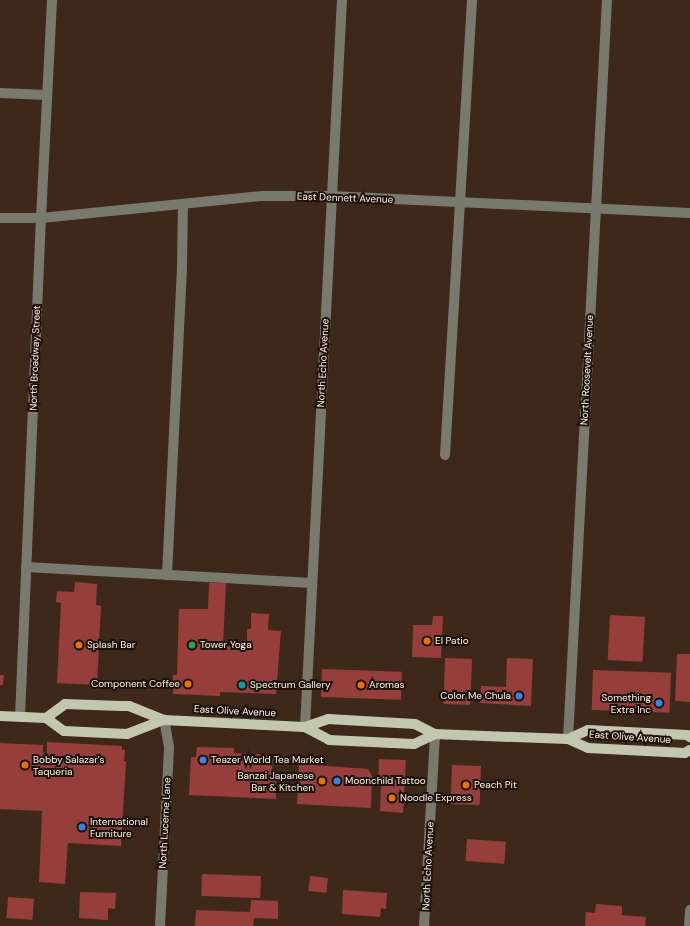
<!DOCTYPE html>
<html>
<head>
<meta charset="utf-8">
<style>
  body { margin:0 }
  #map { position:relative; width:690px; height:926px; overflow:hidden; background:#3e281a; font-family:"DM Sans",sans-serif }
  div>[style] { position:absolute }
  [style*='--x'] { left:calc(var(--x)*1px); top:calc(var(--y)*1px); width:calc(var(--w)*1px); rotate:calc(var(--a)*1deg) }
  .building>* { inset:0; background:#963e3b; transform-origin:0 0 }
  .minor>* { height:10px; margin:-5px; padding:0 5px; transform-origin:5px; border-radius:5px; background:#787a6e }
  .major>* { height:10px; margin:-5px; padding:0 5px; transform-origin:5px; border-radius:5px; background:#c2c7ae }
  .dots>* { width:11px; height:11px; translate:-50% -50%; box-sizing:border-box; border:2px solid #1d130d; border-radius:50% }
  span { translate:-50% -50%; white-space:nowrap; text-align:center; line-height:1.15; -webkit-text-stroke:4px #1d130d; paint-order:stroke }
  .street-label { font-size:10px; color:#feefe6 }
  .poi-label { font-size:10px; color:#feefe6 }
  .left { translate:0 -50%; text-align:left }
  .right { translate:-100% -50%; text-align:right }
</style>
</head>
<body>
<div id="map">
  <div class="building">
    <i style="clip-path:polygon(75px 582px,97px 584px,96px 605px,101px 606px,97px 685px,57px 683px,61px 603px,56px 602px,57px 591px,74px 592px)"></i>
    <i style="clip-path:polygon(209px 583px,226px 583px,223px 646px,247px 647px,247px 629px,251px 629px,251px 613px,269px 614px,268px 630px,281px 631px,276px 694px,220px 692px,220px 696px,173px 694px,173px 675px,177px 675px,179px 609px,208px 609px)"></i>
    <i style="left:610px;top:615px;width:35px;height:45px;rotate:3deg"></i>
    <i style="clip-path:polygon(433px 616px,443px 616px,441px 658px,412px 657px,413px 625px,432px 625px)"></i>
    <i style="clip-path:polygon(677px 654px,690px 654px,690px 702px,675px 701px)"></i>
    <i style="left:445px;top:658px;width:27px;height:46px;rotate:2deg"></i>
    <i style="clip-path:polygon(507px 658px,533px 659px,531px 706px,480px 703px,481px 686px,506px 687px)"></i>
    <i style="left:322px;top:669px;width:80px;height:28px;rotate:2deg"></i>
    <i style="left:593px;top:670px;width:78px;height:40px;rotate:2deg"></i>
    <i style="clip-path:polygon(0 675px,4px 675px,3px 684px,0 686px)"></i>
    <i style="clip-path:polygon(47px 742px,122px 746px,122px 750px,125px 750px,124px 761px,126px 761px,121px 846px,68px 843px,65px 884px,39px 882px,42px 811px,0 809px,0 743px,43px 745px,43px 753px,46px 754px,45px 757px,47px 757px)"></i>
    <i style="clip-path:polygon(197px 747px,234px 748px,234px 753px,273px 755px,272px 772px,276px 773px,276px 799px,189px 795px,191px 757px,196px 757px)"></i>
    <i style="clip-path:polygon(379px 759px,406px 760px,403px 813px,380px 811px,381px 784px,378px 784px)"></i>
    <i style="clip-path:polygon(299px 764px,368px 769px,372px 776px,371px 808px,297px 804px)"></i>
    <i style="left:452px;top:765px;width:29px;height:39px;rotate:2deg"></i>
    <i style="left:467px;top:839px;width:39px;height:22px;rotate:4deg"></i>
    <i style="left:202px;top:874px;width:59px;height:22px;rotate:2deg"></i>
    <i style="left:310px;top:876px;width:18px;height:15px;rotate:6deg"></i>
    <i style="clip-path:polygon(343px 890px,387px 893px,386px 909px,381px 908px,380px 917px,342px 914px)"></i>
    <i style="clip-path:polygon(80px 892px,116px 893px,115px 909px,108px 908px,108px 920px,79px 918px)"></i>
    <i style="left:8px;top:897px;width:26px;height:21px;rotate:4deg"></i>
    <i style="clip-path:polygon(251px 900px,278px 901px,278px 919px,254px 918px,253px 926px,195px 926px,196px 910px,250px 912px)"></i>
    <i style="clip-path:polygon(596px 904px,622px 906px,622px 915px,646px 917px,645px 926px,585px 926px,586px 912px,595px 913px)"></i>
  </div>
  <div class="minor">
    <i style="--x:0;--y:93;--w:47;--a:2.4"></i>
    <i style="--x:0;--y:218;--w:41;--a:0"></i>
    <i style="--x:41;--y:218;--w:223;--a:-5.7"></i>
    <i style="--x:263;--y:196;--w:68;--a:0"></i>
    <i style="--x:331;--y:196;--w:359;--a:2.7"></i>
    <i style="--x:445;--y:455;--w:456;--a:-86.6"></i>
    <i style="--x:26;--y:567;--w:286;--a:3.2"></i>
    <i style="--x:167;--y:575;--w:309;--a:-87.2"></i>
    <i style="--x:182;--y:266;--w:62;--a:-89.1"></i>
    <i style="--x:20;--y:717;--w:499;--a:-87.6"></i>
    <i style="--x:41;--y:218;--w:218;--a:-87.1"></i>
    <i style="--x:305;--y:727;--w:728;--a:-87.09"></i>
    <i style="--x:568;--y:739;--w:740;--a:-86.98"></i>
    <i style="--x:160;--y:926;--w:179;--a:-87.1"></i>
    <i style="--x:169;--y:747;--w:27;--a:-100"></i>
    <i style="--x:424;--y:926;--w:192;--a:-86.7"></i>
    <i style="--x:689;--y:926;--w:16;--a:-86"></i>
  </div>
  <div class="major">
    <i style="--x:0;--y:716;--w:46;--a:2.5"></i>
    <i style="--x:46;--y:718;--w:22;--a:36"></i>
    <i style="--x:64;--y:731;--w:63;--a:2.7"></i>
    <i style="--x:127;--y:734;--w:40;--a:-21"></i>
    <i style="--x:46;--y:718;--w:24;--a:-36"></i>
    <i style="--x:65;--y:704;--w:56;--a:2"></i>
    <i style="--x:121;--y:706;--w:8;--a:0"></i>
    <i style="--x:129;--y:706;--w:38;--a:22"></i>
    <i style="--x:164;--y:720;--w:141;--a:2.8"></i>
    <i style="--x:305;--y:727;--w:24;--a:-19"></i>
    <i style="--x:328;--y:719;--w:87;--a:3.3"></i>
    <i style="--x:415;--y:724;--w:22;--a:27"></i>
    <i style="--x:435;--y:734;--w:133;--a:2.2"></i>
    <i style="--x:568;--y:739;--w:22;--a:24"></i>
    <i style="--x:588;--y:748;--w:97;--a:3"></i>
    <i style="--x:685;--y:753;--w:6;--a:-31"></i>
    <i style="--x:305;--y:727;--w:27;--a:28"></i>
    <i style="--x:329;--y:740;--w:85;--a:2.7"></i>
    <i style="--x:414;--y:744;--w:23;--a:-25"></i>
    <i style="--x:568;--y:739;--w:22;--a:-24"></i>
    <i style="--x:588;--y:730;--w:99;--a:2.9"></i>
    <i style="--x:687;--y:735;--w:4;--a:34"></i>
  </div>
  <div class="dots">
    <i style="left:427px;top:641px;background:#e8710a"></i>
    <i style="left:79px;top:645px;background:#e8710a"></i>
    <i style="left:192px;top:645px;background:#2e9e5b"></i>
    <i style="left:188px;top:684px;background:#e8710a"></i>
    <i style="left:242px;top:685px;background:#0f9aa8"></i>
    <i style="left:361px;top:685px;background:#e8710a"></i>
    <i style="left:519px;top:696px;background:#3f7fe0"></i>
    <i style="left:659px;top:703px;background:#3f7fe0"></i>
    <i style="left:203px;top:760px;background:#3f7fe0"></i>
    <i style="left:25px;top:765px;background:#e8710a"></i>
    <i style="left:322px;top:781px;background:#e8710a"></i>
    <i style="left:337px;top:781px;background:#3f7fe0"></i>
    <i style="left:466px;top:785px;background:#e8710a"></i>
    <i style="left:392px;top:798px;background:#e8710a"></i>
    <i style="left:82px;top:827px;background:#3f7fe0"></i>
  </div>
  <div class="street-label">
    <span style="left:345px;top:198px;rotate:2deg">East Dennett Avenue</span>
    <span style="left:35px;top:358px;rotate:-88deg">North Broadway Street</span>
    <span style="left:323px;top:363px;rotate:-87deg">North Echo Avenue</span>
    <span style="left:587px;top:370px;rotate:-87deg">North Roosevelt Avenue</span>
    <span style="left:235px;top:711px;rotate:3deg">East Olive Avenue</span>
    <span style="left:630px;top:737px;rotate:4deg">East Olive Avenue</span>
    <span style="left:165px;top:823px;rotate:-87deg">North Lucerne Lane</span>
    <span style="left:428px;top:866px;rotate:-87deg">North Echo Avenue</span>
  </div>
  <div class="poi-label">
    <span class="left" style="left:435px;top:641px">El Patio</span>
    <span class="left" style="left:87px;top:645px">Splash Bar</span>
    <span class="left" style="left:200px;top:645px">Tower Yoga</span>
    <span class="right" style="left:180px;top:684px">Component Coffee</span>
    <span class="left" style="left:250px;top:685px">Spectrum Gallery</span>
    <span class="left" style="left:369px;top:685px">Aromas</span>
    <span class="right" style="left:511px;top:696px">Color Me Chula</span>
    <span class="right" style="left:651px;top:703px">Something<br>Extra Inc</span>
    <span class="left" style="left:33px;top:765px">Bobby Salazar's<br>Taqueria</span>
    <span class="left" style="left:211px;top:760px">Teazer World Tea Market</span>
    <span class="right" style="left:314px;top:781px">Banzai Japanese<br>Bar &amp; Kitchen</span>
    <span class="left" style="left:345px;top:781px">Moonchild Tattoo</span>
    <span class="left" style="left:474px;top:785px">Peach Pit</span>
    <span class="left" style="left:400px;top:798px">Noodle Express</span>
    <span class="left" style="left:90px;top:827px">International<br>Furniture</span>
  </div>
</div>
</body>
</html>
